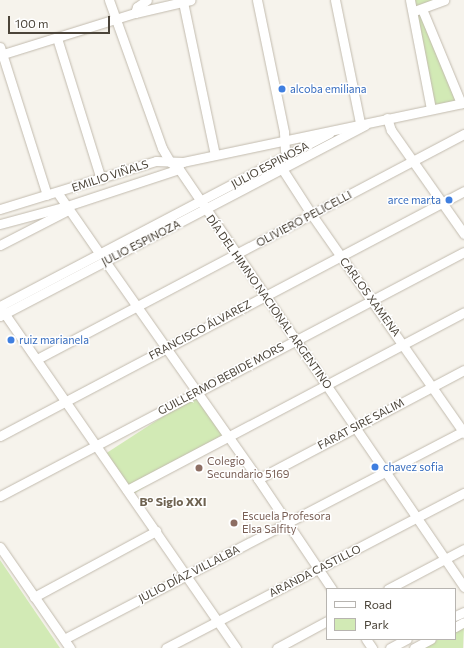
<!DOCTYPE html>
<html>
<head>
<meta charset="utf-8">
<style>
  body { margin:0 }
  #map { position:relative; width:464px; height:648px; overflow:hidden; background:#f6f3ec; font-family:Commissioner,sans-serif }
  div>[style] { position:absolute }
  [style*='--x'] { left:calc(var(--x)*1px); top:calc(var(--y)*1px); width:calc(var(--w)*1px); rotate:calc(var(--a)*1deg) }
  .green>* { inset:0; background:#d2eab5; transform-origin:0 0 }
  .roads { filter:drop-shadow(0 0 1px #c2bbae) drop-shadow(0 0 1px #c2bbae) }
  .minor>* { height:9px; margin:-4.5px; padding:0 4.5px; transform-origin:4.5px; border-radius:4.5px; background:#fff }
  .dots>* { width:11px; height:11px; translate:-50% -50%; box-sizing:border-box; border:2px solid #fff; border-radius:50% }
  span { translate:-50% -50%; white-space:nowrap; text-align:center; line-height:1.15; -webkit-text-stroke:3px #fff; paint-order:stroke }
  .shop-label { font-size:11px; color:#366cbe }
  .left { translate:0 -50%; text-align:left }
  .right { translate:-100% -50%; text-align:right }
  .street-label { font-size:11px; color:#4b4439 }
  .education-label { font-size:11px; color:#785e54 }
  .neighbourhood-label { font-size:12px; color:#6e6250; font-weight:700 }
  .legend { position:absolute; left:326px; top:588px; width:130px; height:52px; box-sizing:border-box; background:#fff; border:1px solid #b7b4b0; margin:0; padding:5px 7px; list-style:none; font-size:12px; color:#4b4439 }
  .legend li { display:flex; align-items:center; gap:8px; height:20px }
  .legend b { width:20px; border:1px solid #b7b4b0 }
  .scale { position:absolute; left:8px; top:16px; width:102px; height:18px; box-sizing:border-box; border:2px solid #4b4439; border-top:0; padding-left:5px; font-size:12px; line-height:14px; white-space:nowrap; color:#4b4439; -webkit-text-stroke:3px #fff; paint-order:stroke }
</style>
</head>
<body>
<div id="map">
  <div class="green">
    <i style="clip-path:polygon(410px 0,444px 0,422px 9px,461px 103px,431px 109px)"></i>
    <i style="left:196px;top:395px;width:49px;height:108px;rotate:57deg"></i>
    <i style="clip-path:polygon(0 560px,60px 648px,0 648px)"></i>
    <i style="clip-path:polygon(464px 626px,463px 648px,422px 648px,439px 639px,455px 639px,455px 630px)"></i>
  </div>
  <div class="roads">
    <div class="minor">
      <i style="--x:109;--y:0;--w:157;--a:70.3"></i>
      <i style="--x:162;--y:148;--w:16;--a:60"></i>
      <i style="--x:170;--y:162;--w:11;--a:38"></i>
      <i style="--x:179;--y:169;--w:506;--a:55.71"></i>
      <i style="--x:257;--y:0;--w:135;--a:78.4"></i>
      <i style="--x:284;--y:132;--w:18;--a:87"></i>
      <i style="--x:285;--y:150;--w:12;--a:66"></i>
      <i style="--x:335;--y:0;--w:126;--a:78.5"></i>
      <i style="--x:410;--y:0;--w:111;--a:79.1"></i>
      <i style="--x:183;--y:2;--w:156;--a:78.2"></i>
      <i style="--x:422;--y:9;--w:102;--a:67.5"></i>
      <i style="--x:417;--y:10;--w:29;--a:-20"></i>
      <i style="--x:135;--y:13;--w:6;--a:-72"></i>
      <i style="--x:137;--y:7;--w:12;--a:-35"></i>
      <i style="--x:57;--y:38;--w:148;--a:72.7"></i>
      <i style="--x:0;--y:47;--w:155;--a:72.4"></i>
      <i style="--x:0;--y:55;--w:141;--a:-17.3"></i>
      <i style="--x:135;--y:13;--w:57;--a:-13.1"></i>
      <i style="--x:387;--y:118;--w:13;--a:72"></i>
      <i style="--x:391;--y:130;--w:127;--a:54.9"></i>
      <i style="--x:279;--y:164;--w:61;--a:57.1"></i>
      <i style="--x:312;--y:215;--w:266;--a:55.1"></i>
      <i style="--x:57;--y:192;--w:75;--a:55.3"></i>
      <i style="--x:0;--y:209;--w:163;--a:-17.1"></i>
      <i style="--x:156;--y:161;--w:27;--a:2"></i>
      <i style="--x:183;--y:162;--w:287;--a:-11.9"></i>
      <i style="--x:0;--y:224;--w:69;--a:-15"></i>
      <i style="--x:67;--y:206;--w:118;--a:-18.3"></i>
      <i style="--x:0;--y:245;--w:76;--a:-27.2"></i>
      <i style="--x:105;--y:261;--w:266;--a:54.9"></i>
      <i style="--x:258;--y:479;--w:133;--a:56.1"></i>
      <i style="--x:0;--y:306;--w:372;--a:-27.7"></i>
      <i style="--x:0;--y:307;--w:415;--a:55.3"></i>
      <i style="--x:0;--y:316;--w:412;--a:-27.6"></i>
      <i style="--x:37;--y:359;--w:483;--a:-27.8"></i>
      <i style="--x:0;--y:436;--w:525;--a:-27.83"></i>
      <i style="--x:258;--y:479;--w:233;--a:-27.9"></i>
      <i style="--x:127;--y:490;--w:381;--a:-27.8"></i>
      <i style="--x:0;--y:496;--w:524;--a:-27.74"></i>
      <i style="--x:0;--y:547;--w:123;--a:55.3"></i>
      <i style="--x:388;--y:589;--w:86;--a:-27.8"></i>
      <i style="--x:34;--y:597;--w:139;--a:-28.4"></i>
      <i style="--x:455;--y:616;--w:10;--a:-24"></i>
      <i style="--x:455;--y:627;--w:10;--a:-29"></i>
      <i style="--x:64;--y:639;--w:451;--a:-27.5"></i>
      <i style="--x:366;--y:639;--w:11;--a:56"></i>
      <i style="--x:166;--y:648;--w:336;--a:-27.5"></i>
      <i style="--x:277;--y:648;--w:57;--a:-28.4"></i>
      <i style="--x:390;--y:648;--w:19;--a:-28"></i>
      <i style="--x:414;--y:648;--w:19;--a:-28"></i>
    </div>
  </div>
  <div class="dots">
    <i style="left:282px;top:89px;background:#3f7fe0"></i>
    <i style="left:449px;top:200px;background:#3f7fe0"></i>
    <i style="left:11px;top:340px;background:#3f7fe0"></i>
    <i style="left:375px;top:467px;background:#3f7fe0"></i>
    <i style="left:199px;top:468px;background:#8d6e63"></i>
    <i style="left:234px;top:523px;background:#8d6e63"></i>
  </div>
  <div class="shop-label">
    <span class="left" style="left:290px;top:89px">alcoba emiliana</span>
    <span class="right" style="left:441px;top:200px">arce marta</span>
    <span class="left" style="left:19px;top:340px">ruiz marianela</span>
    <span class="left" style="left:383px;top:467px">chavez sofia</span>
  </div>
  <div class="street-label">
    <span style="left:270px;top:165px;rotate:-28deg">JULIO ESPINOSA</span>
    <span style="left:110px;top:176px;rotate:-18deg">EMILIO VIÑALS</span>
    <span style="left:304px;top:219px;rotate:-28deg">OLIVIERO PELICELLI</span>
    <span style="left:141px;top:243px;rotate:-27deg">JULIO ESPINOZA</span>
    <span style="left:370px;top:297px;rotate:54deg">CARLOS XAMENA</span>
    <span style="left:269px;top:302px;rotate:55deg">DÍA DEL HIMNO NACIONAL ARGENTINO</span>
    <span style="left:200px;top:330px;rotate:-28deg">FRANCISCO ÁLVAREZ</span>
    <span style="left:221px;top:379px;rotate:-28deg">GUILLERMO BEBIDE MORS</span>
    <span style="left:361px;top:424px;rotate:-28deg">FARAT SIRE SALIM</span>
    <span style="left:315px;top:571px;rotate:-27deg">ARANDA CASTILLO</span>
    <span style="left:189px;top:574px;rotate:-27deg">JULIO DÍAZ VILLALBA</span>
  </div>
  <div class="education-label">
    <span class="left" style="left:207px;top:468px">Colegio<br>Secundario 5169</span>
    <span class="left" style="left:242px;top:523px">Escuela Profesora<br>Elsa Salfity</span>
  </div>
  <div class="neighbourhood-label">
    <span style="left:173px;top:502px">B° Siglo XXI</span>
  </div>
  <ul class="legend">
  <li><b style="height:5px;background:#fff"></b>Road</li>
  <li><b style="height:11px;background:#d2eab5"></b>Park</li>
  </ul>
  <div class="scale">100 m</div>
</div>
</body>
</html>
